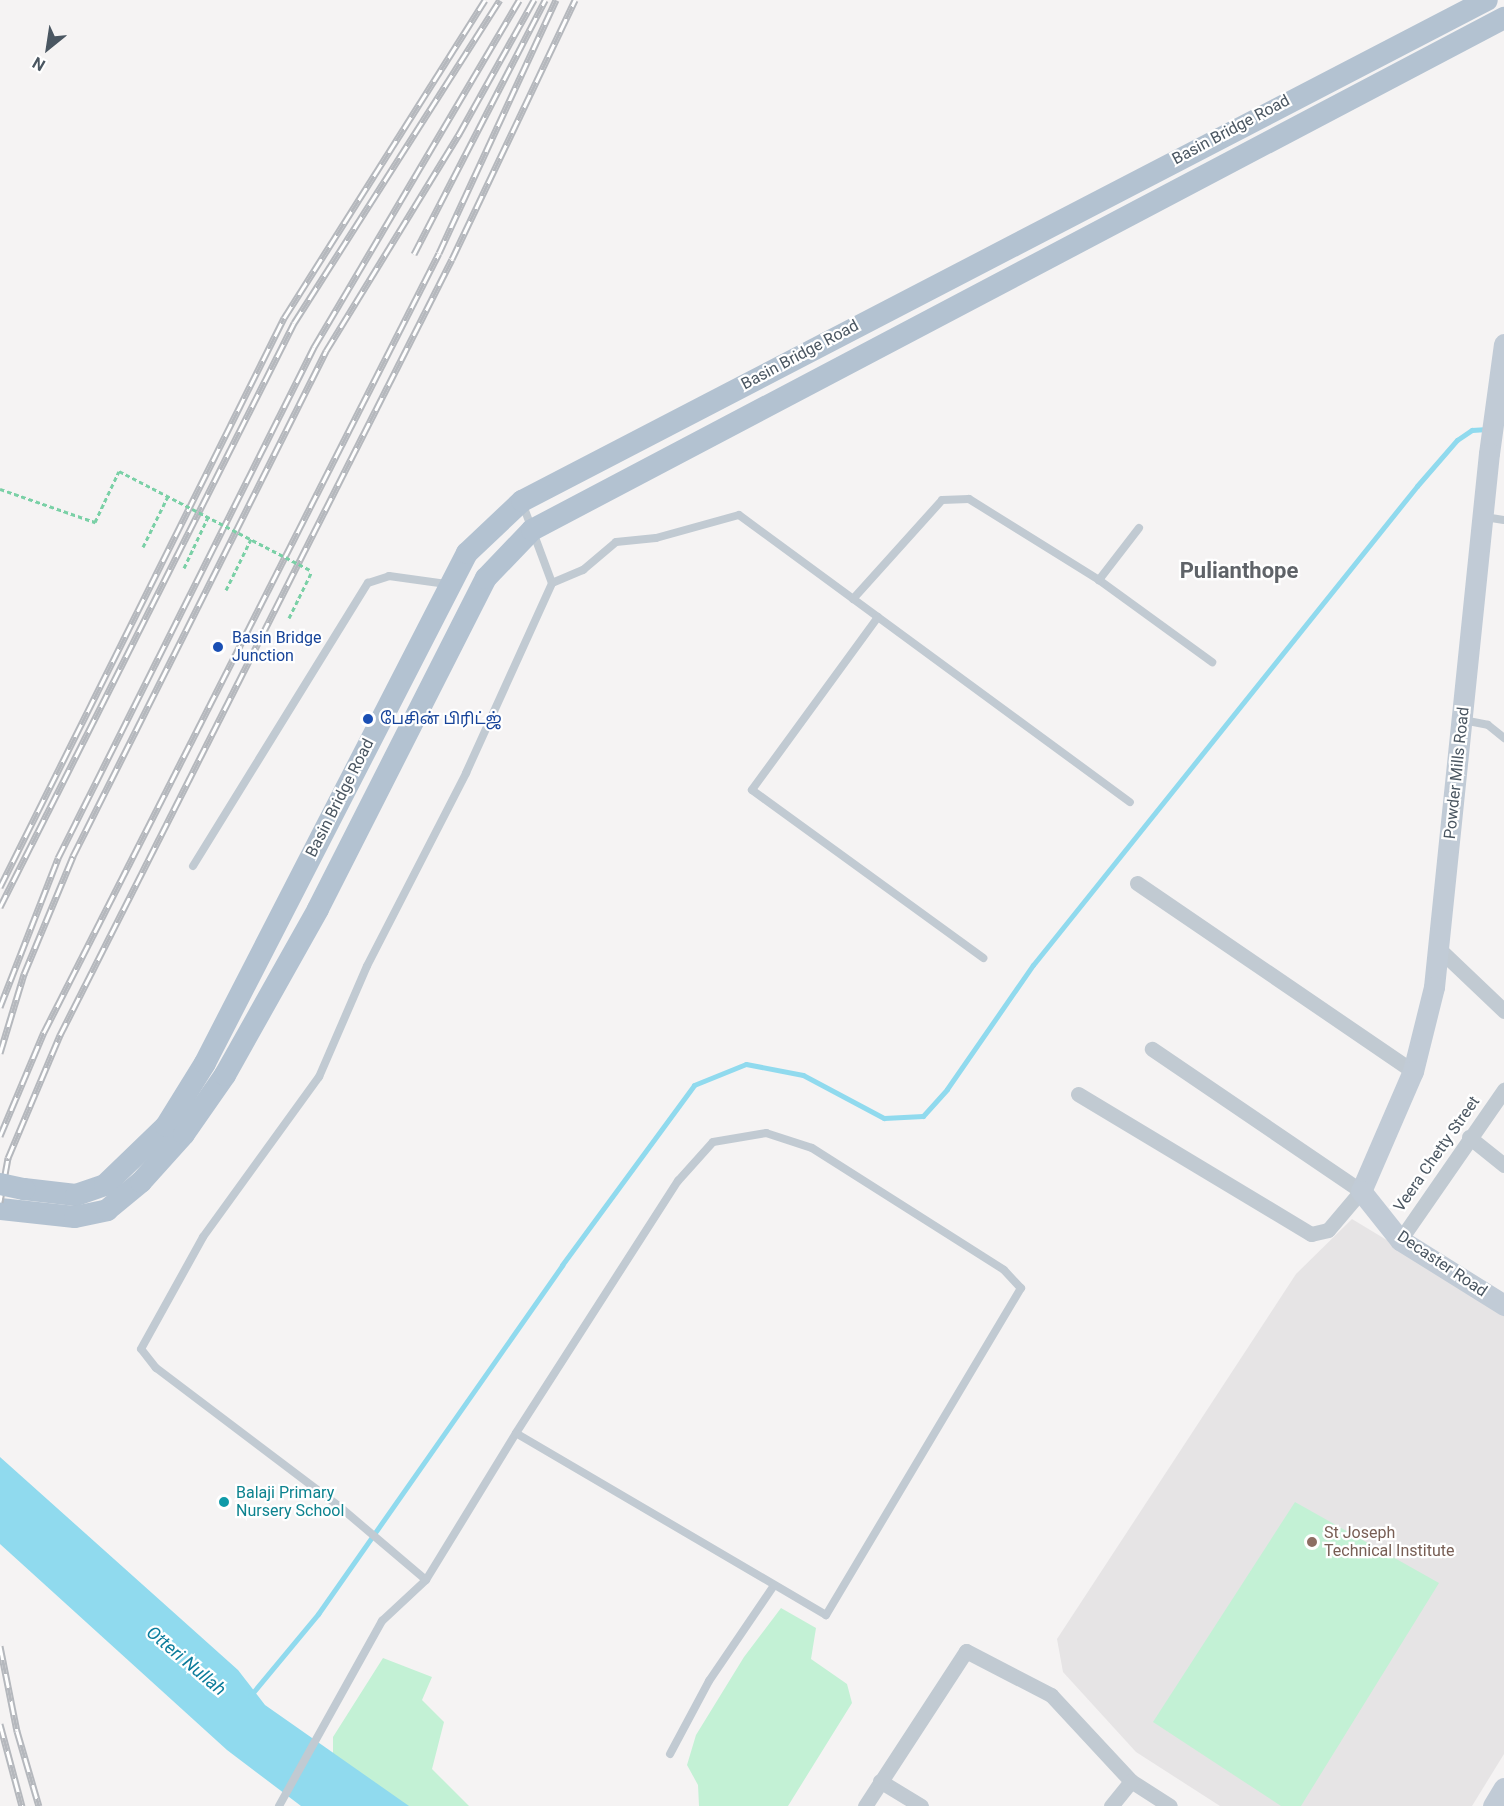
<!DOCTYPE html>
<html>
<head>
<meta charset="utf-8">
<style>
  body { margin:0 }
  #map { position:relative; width:1504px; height:1806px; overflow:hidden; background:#f5f3f3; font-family:Roboto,"Noto Sans Tamil",sans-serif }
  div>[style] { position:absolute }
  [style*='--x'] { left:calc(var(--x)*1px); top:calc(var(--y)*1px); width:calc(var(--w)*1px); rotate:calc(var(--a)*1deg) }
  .education>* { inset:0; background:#e6e4e5 }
  .green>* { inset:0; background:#c3f1d5 }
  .water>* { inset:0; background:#90daee }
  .stream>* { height:5px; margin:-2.5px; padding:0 2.5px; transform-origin:2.5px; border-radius:2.5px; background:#90daee }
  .path>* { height:3px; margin-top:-1.5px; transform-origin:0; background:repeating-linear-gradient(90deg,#7ad0a6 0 4.5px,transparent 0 7.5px) }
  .lane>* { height:8px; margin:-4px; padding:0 4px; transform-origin:4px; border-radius:4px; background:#c1cad2 }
  .street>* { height:15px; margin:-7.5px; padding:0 7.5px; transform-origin:7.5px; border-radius:7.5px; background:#c1cad2 }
  .secondary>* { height:21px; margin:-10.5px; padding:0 10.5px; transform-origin:10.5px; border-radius:10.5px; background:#c1cbd6 }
  .primary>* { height:22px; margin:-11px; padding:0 11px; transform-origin:11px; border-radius:11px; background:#b3c2d1 }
  .rail>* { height:7px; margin-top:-3.5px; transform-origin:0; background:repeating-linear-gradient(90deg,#fff 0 14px,#b5b8bd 0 28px); box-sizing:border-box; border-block:2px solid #b5b8bd }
  .path-bridge>* { height:3px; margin-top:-1.5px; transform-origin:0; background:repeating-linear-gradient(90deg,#7ad0a6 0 4.5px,transparent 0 7.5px) }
  .primary-bridge>* { height:22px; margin:-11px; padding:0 11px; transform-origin:11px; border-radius:11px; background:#b3c2d1 }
  .dots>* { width:16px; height:16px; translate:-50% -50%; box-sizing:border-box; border:3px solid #fff; border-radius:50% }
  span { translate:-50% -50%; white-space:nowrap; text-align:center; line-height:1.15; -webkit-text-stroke:4.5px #fff; paint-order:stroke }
  .street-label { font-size:16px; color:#4a5661 }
  .transit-label { font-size:16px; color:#164399 }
  .left { translate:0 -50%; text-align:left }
  .culture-label { font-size:16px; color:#0d838f }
  .education-label { font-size:16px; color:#785e54 }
  .water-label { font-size:18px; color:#0c7c9b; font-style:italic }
  .district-label { font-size:22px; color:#5f6368; font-weight:700 }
  .north { position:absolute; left:18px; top:18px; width:60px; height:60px; -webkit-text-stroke:4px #fff; paint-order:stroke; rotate:210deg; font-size:16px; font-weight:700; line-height:24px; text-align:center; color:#4a5661 }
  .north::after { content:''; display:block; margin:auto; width:21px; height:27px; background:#4a5661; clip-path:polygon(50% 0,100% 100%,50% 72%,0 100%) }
</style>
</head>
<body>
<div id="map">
  <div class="education">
    <i style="clip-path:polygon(1352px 1219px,1504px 1311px,1504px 1754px,1472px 1806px,1220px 1806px,1136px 1752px,1063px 1672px,1057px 1639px,1296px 1274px)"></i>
  </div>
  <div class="green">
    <i style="clip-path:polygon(1295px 1502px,1439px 1583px,1301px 1806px,1281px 1806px,1153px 1722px)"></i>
    <i style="clip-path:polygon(781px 1608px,816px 1628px,811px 1659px,847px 1684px,852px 1703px,788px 1806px,699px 1806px,698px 1785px,687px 1765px,696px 1735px,744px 1657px)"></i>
    <i style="clip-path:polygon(383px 1658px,432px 1677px,422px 1700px,444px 1722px,432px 1769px,469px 1806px,406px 1806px,333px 1755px,333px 1737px)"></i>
  </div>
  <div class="water">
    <i style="clip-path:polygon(0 1457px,238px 1670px,265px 1705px,409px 1806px,301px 1806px,227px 1750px,0 1544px)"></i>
  </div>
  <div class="stream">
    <i style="--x:250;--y:1696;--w:107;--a:-50.3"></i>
    <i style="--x:318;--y:1614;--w:426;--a:-55"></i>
    <i style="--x:562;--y:1265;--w:223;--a:-53.7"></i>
    <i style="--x:694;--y:1085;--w:56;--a:-22"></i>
    <i style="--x:746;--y:1064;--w:58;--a:10.9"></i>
    <i style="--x:803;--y:1075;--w:92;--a:28"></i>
    <i style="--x:884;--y:1118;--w:39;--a:-3"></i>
    <i style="--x:923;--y:1116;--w:36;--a:-48"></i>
    <i style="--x:947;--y:1089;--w:151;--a:-55.3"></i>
    <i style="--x:1033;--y:965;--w:614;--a:-51.28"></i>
    <i style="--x:1417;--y:486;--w:61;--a:-49"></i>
    <i style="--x:1457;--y:440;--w:18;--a:-34"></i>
    <i style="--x:1472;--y:430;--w:15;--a:-4"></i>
  </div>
  <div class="path">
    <i style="--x:0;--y:489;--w:101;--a:19.2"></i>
    <i style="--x:95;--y:522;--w:56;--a:-64.8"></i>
    <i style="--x:143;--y:547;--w:57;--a:-63.9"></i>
    <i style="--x:184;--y:568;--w:56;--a:-64.8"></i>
    <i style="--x:226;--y:590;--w:57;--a:-63.9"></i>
    <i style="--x:289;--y:618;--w:52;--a:-63.9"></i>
  </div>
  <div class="lane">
    <i style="--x:1485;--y:517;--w:19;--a:9"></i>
    <i style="--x:1139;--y:528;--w:66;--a:127.6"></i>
    <i style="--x:1099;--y:580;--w:140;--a:36"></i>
    <i style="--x:552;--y:583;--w:34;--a:-23"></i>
    <i style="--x:583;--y:570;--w:43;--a:-40.3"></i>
    <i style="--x:616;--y:542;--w:40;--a:-5.7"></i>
    <i style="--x:656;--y:538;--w:86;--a:-15.5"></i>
    <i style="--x:739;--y:515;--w:485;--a:36.3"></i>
    <i style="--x:853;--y:599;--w:133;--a:-48"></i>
    <i style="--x:942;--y:500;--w:27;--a:-2"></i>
    <i style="--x:969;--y:499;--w:153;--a:31.9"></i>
    <i style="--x:878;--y:617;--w:214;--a:126.1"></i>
    <i style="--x:752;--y:790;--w:286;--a:36"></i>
    <i style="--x:1463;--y:720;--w:25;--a:11"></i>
    <i style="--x:1488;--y:725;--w:21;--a:39"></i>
    <i style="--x:193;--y:866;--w:333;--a:-58.3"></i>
    <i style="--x:368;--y:583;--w:22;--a:-18"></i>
    <i style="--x:389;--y:576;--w:58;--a:8"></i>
    <i style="--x:426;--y:1580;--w:113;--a:-139.7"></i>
    <i style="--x:340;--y:1507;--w:231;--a:-142.9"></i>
    <i style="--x:156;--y:1368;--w:24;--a:-128"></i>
    <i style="--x:141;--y:1349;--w:128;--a:-61"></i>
    <i style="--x:203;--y:1237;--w:198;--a:-54.1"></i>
    <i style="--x:319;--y:1077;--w:121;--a:-66.6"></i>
    <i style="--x:367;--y:966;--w:217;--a:-62.8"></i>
    <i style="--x:466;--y:773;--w:209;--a:-65.6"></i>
    <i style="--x:552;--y:583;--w:83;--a:-110.4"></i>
    <i style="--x:670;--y:1754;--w:83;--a:-61.9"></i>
    <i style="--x:709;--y:1681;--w:114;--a:-55.8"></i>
    <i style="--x:279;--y:1806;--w:212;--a:-60.9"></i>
    <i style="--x:382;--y:1621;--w:60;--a:-43"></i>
    <i style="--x:426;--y:1580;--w:172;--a:-58.5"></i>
    <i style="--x:516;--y:1433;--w:300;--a:-57.3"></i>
    <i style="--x:678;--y:1181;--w:52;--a:-48.1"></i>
    <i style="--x:713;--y:1142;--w:54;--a:-9.6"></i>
    <i style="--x:766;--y:1133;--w:48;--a:18.1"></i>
    <i style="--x:812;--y:1148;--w:227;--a:32.4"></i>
    <i style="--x:1004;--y:1270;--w:25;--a:47"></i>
    <i style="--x:1021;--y:1288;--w:381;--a:120.8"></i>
    <i style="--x:826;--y:1615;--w:359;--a:-149.6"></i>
  </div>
  <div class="street">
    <i style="--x:1137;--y:883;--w:334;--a:34.3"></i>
    <i style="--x:1439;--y:949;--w:90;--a:43.6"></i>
    <i style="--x:1078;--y:1094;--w:272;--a:31"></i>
    <i style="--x:1311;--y:1234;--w:17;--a:-13"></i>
    <i style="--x:1328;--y:1230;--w:51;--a:-49.8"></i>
    <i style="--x:1361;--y:1191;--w:253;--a:-145.8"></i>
    <i style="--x:1469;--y:1137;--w:45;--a:38.7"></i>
    <i style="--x:1400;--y:1240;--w:183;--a:-55.3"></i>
    <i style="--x:880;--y:1781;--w:48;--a:31.4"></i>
    <i style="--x:865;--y:1806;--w:185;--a:-56.9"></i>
    <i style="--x:966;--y:1651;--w:96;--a:27.4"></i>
    <i style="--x:1051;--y:1695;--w:117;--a:47.1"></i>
    <i style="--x:1131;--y:1781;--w:46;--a:32.7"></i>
    <i style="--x:1111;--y:1806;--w:32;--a:-51"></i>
  </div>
  <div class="secondary">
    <i style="--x:1504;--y:344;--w:110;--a:97.8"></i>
    <i style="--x:1489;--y:453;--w:537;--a:95.88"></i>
    <i style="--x:1434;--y:987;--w:87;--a:104"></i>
    <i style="--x:1413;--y:1071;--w:131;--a:113.4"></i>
    <i style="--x:1361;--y:1191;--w:63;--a:51.5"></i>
    <i style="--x:1400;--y:1240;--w:123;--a:32"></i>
    <i style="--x:1493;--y:1806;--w:21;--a:-59"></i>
  </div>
  <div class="primary">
    <i style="--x:24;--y:1189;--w:52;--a:6.6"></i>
    <i style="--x:76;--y:1195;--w:31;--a:-19"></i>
    <i style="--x:105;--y:1185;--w:85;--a:-44"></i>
    <i style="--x:166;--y:1126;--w:74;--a:-58.2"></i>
    <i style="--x:205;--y:1063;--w:573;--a:-62.81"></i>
    <i style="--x:467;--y:553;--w:76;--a:-43.4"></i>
    <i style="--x:522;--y:501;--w:1087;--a:-27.44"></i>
    <i style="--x:0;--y:1209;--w:75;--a:6.1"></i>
    <i style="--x:75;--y:1217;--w:33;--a:-12"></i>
    <i style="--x:107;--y:1210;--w:44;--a:-39.5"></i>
    <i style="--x:141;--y:1182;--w:64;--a:-48.1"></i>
    <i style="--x:184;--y:1134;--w:72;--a:-55.2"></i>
    <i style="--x:225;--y:1075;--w:190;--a:-60.7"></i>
    <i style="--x:318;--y:909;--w:371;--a:-63.1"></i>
    <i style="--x:486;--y:578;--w:66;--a:-46.2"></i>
    <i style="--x:532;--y:530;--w:1099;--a:-27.78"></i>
  </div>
  <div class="rail">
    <i style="--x:414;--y:254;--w:286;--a:-62.7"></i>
    <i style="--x:0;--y:887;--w:636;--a:-63.48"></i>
    <i style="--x:284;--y:318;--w:376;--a:-57.7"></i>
    <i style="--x:0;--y:907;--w:654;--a:-63.28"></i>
    <i style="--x:294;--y:323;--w:383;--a:-57.5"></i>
    <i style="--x:0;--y:1007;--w:160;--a:-68.7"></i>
    <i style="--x:58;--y:858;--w:572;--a:-63.39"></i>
    <i style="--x:314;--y:347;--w:403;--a:-59.4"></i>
    <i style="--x:0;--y:1053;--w:83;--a:-73.1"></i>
    <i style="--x:24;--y:974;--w:128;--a:-67.4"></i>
    <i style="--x:73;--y:856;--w:565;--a:-63.39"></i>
    <i style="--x:326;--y:351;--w:255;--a:-58.5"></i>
    <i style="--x:459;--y:134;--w:154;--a:-60.8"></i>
    <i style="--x:0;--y:1136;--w:113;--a:-67.1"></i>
    <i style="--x:44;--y:1032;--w:873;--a:-63.11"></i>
    <i style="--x:439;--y:253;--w:279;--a:-65.2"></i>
    <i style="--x:0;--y:1202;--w:45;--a:-79.7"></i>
    <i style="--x:8;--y:1158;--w:134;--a:-67.1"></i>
    <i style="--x:60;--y:1035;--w:869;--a:-63.2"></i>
    <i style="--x:452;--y:259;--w:287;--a:-64.6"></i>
    <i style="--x:0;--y:1646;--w:87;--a:78.7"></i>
    <i style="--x:17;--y:1731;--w:78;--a:73.7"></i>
    <i style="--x:0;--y:1724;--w:85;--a:75"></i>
  </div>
  <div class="path-bridge">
    <i style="--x:119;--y:471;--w:217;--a:27.4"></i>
  </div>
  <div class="primary-bridge">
    <i style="--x:0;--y:1184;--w:25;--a:12"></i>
  </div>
  <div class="dots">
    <i style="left:218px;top:647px;background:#1a4fb4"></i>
    <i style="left:368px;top:719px;background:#1a4fb4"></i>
    <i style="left:224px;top:1502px;background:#0f9aa8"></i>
    <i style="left:1312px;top:1542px;background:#8d6e63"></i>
  </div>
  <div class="street-label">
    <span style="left:1231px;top:130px;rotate:-28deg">Basin Bridge Road</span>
    <span style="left:800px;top:355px;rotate:-28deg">Basin Bridge Road</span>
    <span style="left:1457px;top:773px;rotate:-84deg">Powder Mills Road</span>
    <span style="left:340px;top:798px;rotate:-63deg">Basin Bridge Road</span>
    <span style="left:1437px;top:1154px;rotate:-55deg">Veera Chetty Street</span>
    <span style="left:1442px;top:1264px;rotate:34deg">Decaster Road</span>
  </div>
  <div class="transit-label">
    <span class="left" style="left:232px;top:647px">Basin Bridge<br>Junction</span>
    <span class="left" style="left:380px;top:719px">பேசின் பிரிட்ஜ்</span>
  </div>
  <div class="culture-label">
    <span class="left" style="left:236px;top:1502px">Balaji Primary<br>Nursery School</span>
  </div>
  <div class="education-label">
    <span class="left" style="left:1324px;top:1542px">St Joseph<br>Technical Institute</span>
  </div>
  <div class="water-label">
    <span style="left:186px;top:1661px;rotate:40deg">Otteri Nullah</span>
  </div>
  <div class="district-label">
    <span style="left:1239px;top:571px">Pulianthope</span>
  </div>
  <div class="north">N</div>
</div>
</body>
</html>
